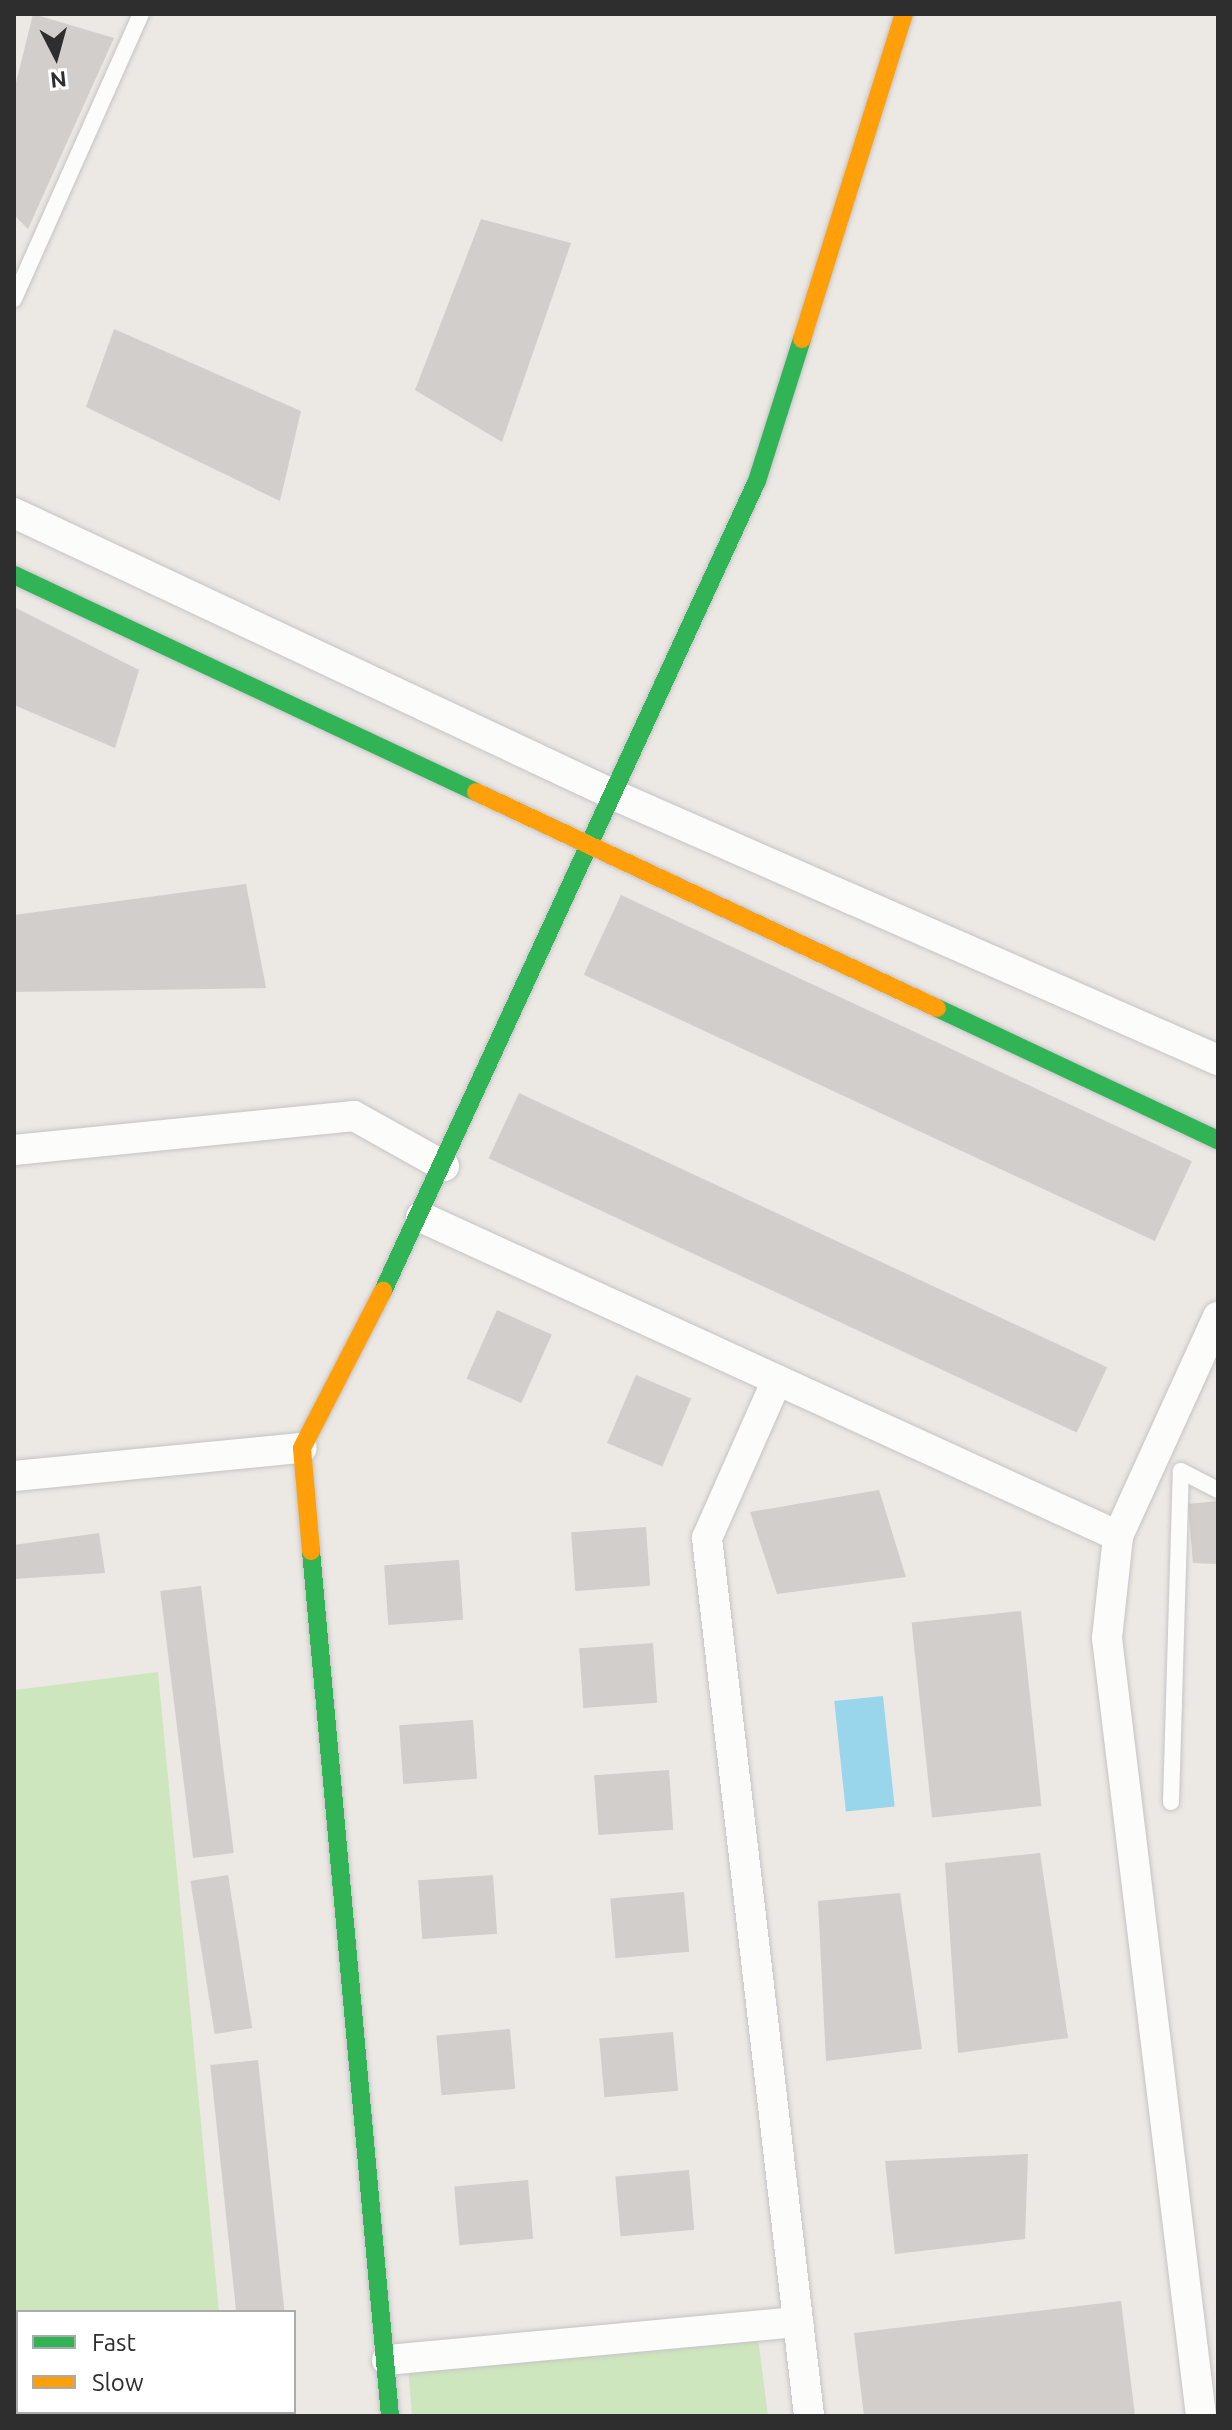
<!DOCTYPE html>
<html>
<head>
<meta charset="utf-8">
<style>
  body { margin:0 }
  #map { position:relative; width:1232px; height:2430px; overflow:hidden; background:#ece8e4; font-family:Ubuntu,sans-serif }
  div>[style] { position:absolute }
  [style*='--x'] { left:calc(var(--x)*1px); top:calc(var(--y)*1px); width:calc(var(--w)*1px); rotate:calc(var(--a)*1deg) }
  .green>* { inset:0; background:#cee6be }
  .water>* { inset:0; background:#99d6ec; transform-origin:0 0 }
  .building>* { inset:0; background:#d1cecb; transform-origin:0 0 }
  .roads { filter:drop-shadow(0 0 2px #c5c4c5) drop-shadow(0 0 2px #c5c4c5) }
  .lane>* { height:16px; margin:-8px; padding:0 8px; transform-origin:8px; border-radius:8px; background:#fcfcfb }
  .street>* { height:30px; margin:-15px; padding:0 15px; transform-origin:15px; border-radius:15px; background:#fcfcfb }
  .fast>* { height:18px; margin:-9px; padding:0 9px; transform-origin:9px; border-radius:9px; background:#30b455 }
  .slow>* { height:18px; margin:-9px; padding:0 9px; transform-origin:9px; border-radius:9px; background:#ff9f0a }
  span { translate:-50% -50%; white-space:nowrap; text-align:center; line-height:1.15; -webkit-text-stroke:6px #fff; paint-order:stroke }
  .frame { position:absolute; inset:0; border:16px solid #2e2e2e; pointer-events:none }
  .legend { position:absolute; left:16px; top:2310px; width:280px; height:104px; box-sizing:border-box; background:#fff; border:2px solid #ababab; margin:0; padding:10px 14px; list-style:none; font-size:24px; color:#2e2e2e }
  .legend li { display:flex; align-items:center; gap:16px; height:40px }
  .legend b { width:40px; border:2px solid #ababab }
  .north { position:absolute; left:16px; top:16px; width:80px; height:80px; -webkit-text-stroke:6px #fff; paint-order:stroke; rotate:174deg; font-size:22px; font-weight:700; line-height:32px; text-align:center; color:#2e2e2e }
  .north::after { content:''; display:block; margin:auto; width:28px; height:36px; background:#2e2e2e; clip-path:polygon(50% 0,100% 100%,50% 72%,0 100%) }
</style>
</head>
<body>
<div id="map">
  <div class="green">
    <i style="clip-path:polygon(158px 1672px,219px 2312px,18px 2312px,14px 2354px,14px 1690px)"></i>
    <i style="clip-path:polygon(758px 2338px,768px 2416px,412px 2416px,407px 2353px)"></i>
  </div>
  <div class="water">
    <i style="left:883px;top:1696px;width:111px;height:49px;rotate:84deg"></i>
  </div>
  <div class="building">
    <i style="clip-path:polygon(33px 14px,114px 38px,28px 229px,14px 215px,14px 91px)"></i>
    <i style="clip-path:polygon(481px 219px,571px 243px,502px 442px,415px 390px)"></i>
    <i style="clip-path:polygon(114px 329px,301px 411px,280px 501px,86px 407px)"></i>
    <i style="clip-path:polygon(14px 607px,139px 670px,115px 748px,14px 705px)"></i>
    <i style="clip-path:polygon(246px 884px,266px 988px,14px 992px,14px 915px)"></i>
    <i style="left:621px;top:895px;width:630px;height:88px;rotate:25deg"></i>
    <i style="left:519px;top:1093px;width:649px;height:72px;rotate:25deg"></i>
    <i style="left:497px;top:1310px;width:60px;height:75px;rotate:24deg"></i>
    <i style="left:636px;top:1375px;width:60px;height:74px;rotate:23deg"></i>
    <i style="clip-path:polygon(879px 1490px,906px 1577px,777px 1594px,750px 1512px)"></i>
    <i style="clip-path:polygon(1218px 1501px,1217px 1564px,1193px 1563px,1188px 1504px)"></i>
    <i style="left:646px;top:1527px;width:59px;height:75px;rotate:86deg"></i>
    <i style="clip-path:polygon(99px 1533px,105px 1573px,14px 1579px,14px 1545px)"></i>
    <i style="left:459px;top:1560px;width:60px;height:75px;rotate:86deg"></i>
    <i style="left:201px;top:1586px;width:269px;height:41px;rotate:83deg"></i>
    <i style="left:1021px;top:1611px;width:196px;height:110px;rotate:84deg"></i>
    <i style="left:653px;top:1643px;width:60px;height:74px;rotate:86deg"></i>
    <i style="left:473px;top:1720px;width:59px;height:74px;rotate:86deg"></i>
    <i style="left:669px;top:1770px;width:60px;height:75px;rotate:86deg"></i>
    <i style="clip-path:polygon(1040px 1853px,1068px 2038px,958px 2053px,945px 1863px)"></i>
    <i style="left:228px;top:1875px;width:155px;height:38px;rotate:81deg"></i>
    <i style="left:493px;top:1875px;width:59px;height:75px;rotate:86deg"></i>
    <i style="left:684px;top:1892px;width:60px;height:74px;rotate:85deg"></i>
    <i style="clip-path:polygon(900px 1893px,922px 2049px,826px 2061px,818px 1901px)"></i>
    <i style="left:510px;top:2029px;width:60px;height:74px;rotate:85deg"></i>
    <i style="left:673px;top:2032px;width:59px;height:74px;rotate:85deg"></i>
    <i style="left:258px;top:2060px;width:254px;height:48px;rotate:84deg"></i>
    <i style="clip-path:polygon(1028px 2154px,1025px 2239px,895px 2254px,885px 2161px)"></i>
    <i style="left:689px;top:2170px;width:60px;height:74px;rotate:85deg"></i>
    <i style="left:528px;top:2180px;width:59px;height:74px;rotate:85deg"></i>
    <i style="clip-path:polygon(1121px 2301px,1135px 2416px,864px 2416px,854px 2333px)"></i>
  </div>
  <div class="roads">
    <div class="lane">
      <i style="--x:14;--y:299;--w:312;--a:-66"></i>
      <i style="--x:1171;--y:1802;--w:331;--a:-88.3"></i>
      <i style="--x:1181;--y:1471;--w:42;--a:27.2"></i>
    </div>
    <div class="street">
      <i style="--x:14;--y:513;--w:663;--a:25.17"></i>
      <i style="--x:614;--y:795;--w:660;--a:23.69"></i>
      <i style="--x:14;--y:1150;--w:342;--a:-5.7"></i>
      <i style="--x:354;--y:1116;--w:103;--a:29.1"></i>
      <i style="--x:421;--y:1217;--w:767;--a:24.59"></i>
      <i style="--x:777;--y:1380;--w:173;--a:113.9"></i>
      <i style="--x:707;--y:1538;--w:884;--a:83.37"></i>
      <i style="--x:14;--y:1476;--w:289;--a:-5.6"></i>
      <i style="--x:387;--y:2360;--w:413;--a:-5.3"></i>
      <i style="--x:1201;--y:2416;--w:784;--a:-96.89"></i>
      <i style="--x:1107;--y:1638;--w:103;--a:-83.8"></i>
      <i style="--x:1118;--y:1536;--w:241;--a:-65.5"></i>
    </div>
    <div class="fast">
      <i style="--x:14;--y:575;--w:510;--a:25.16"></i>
      <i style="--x:937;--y:1008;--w:310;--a:25.2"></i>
      <i style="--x:383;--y:1291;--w:892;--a:-65.22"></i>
      <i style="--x:757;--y:481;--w:149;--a:-72.4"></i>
      <i style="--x:311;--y:1551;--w:869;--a:84.78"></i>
    </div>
    <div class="slow">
      <i style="--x:802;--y:339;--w:341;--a:-72.6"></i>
      <i style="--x:476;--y:792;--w:509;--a:25.11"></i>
      <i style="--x:311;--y:1551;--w:103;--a:-95"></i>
      <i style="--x:302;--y:1448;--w:177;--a:-62.7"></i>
    </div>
  </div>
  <div class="frame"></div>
  <ul class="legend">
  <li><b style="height:10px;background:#30b455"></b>Fast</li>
  <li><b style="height:10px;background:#ff9f0a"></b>Slow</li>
  </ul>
  <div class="north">N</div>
</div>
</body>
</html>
